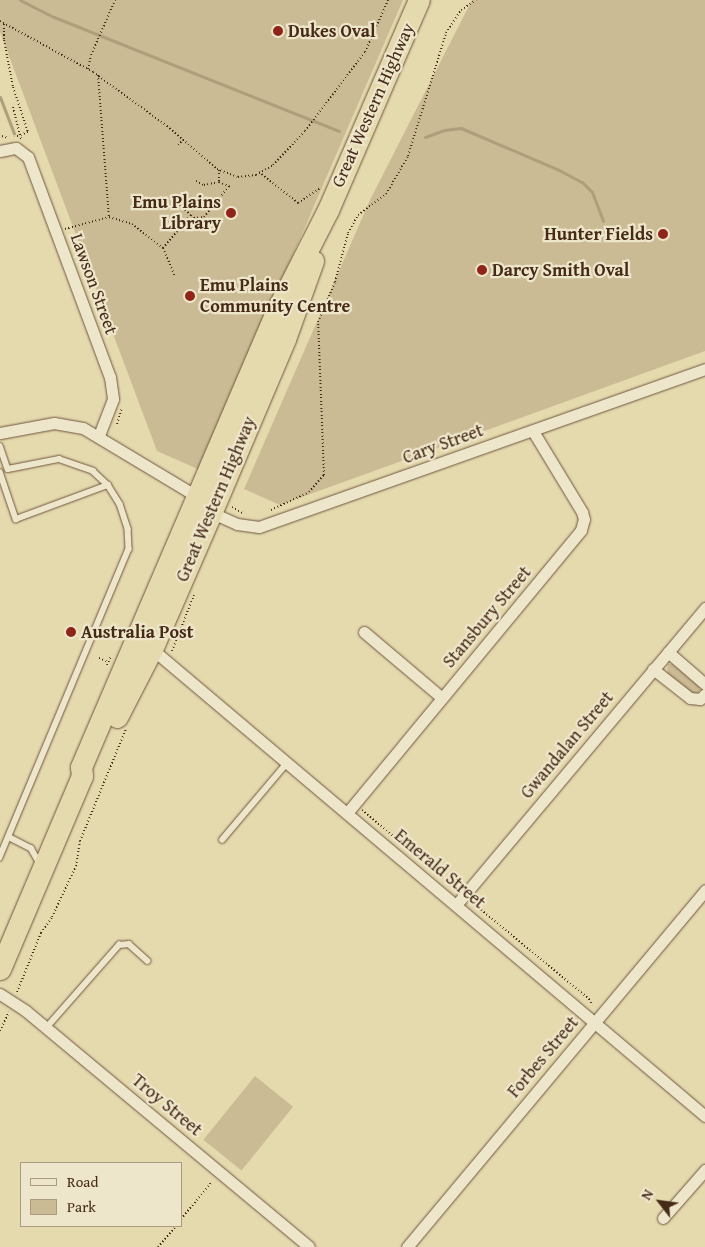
<!DOCTYPE html>
<html>
<head>
<meta charset="utf-8">
<style>
  body { margin:0 }
  #map { position:relative; width:705px; height:1247px; overflow:hidden; background:#e5d9ae; font-family:"Gentium Book Plus",serif }
  div>[style] { position:absolute }
  [style*='--x'] { left:calc(var(--x)*1px); top:calc(var(--y)*1px); width:calc(var(--w)*1px); rotate:calc(var(--a)*1deg) }
  .green>* { inset:0; background:#cabb94; transform-origin:0 0 }
  .stream>* { height:3px; margin:-1.5px; padding:0 1.5px; transform-origin:1.5px; border-radius:1.5px; background:#af9e7b }
  .path>* { height:2px; margin-top:-1px; transform-origin:0; background:repeating-linear-gradient(90deg,#462a18 0 1px,transparent 0 3.5px) }
  .roads { filter:drop-shadow(0 0 1px #6e563e) drop-shadow(0 0 1px #6e563e) }
  .lane>* { height:5.5px; margin:-2.75px; padding:0 2.75px; transform-origin:2.75px; border-radius:2.75px; background:#eee6ca }
  .street>* { height:11px; margin:-5.5px; padding:0 5.5px; transform-origin:5.5px; border-radius:5.5px; background:#eee6ca }
  .highway>* { height:21px; margin:-10.5px; padding:0 10.5px; transform-origin:10.5px; border-radius:10.5px; background:#e5d9ae }
  .dots>* { width:14px; height:14px; translate:-50% -50%; box-sizing:border-box; border:2px solid #eee6ca; border-radius:50% }
  span { translate:-50% -50%; white-space:nowrap; text-align:center; line-height:1.15; -webkit-text-stroke:4.5px #eee6ca; paint-order:stroke }
  .poi-label { font-size:18px; color:#462a18; font-weight:700 }
  .left { translate:0 -50%; text-align:left }
  .right { translate:-100% -50%; text-align:right }
  .street-label { font-size:18px; color:#462a18 }
  .legend { position:absolute; left:20px; top:1162px; width:162px; height:65px; box-sizing:border-box; background:#eee6ca; border:1px solid #ab9b83; margin:0; padding:6px 9px; list-style:none; font-size:15px; color:#462a18 }
  .legend li { display:flex; align-items:center; gap:10px; height:25px }
  .legend b { width:25px; border:1px solid #ab9b83 }
  .north { position:absolute; left:635px; top:1177px; width:50px; height:50px; -webkit-text-stroke:4px #eee6ca; paint-order:stroke; rotate:300deg; font-size:14px; font-weight:700; line-height:20px; text-align:center; color:#462a18 }
  .north::after { content:''; display:block; margin:auto; width:18px; height:22px; background:#462a18; clip-path:polygon(50% 0,100% 100%,50% 72%,0 100%) }
</style>
</head>
<body>
<div id="map">
  <div class="green">
    <i style="clip-path:polygon(0 0,403px 0,200px 470px,157px 451px,0 32px)"></i>
    <i style="clip-path:polygon(472px 0,705px 0,705px 351px,280px 505px,244px 489px,370px 200px)"></i>
    <i style="clip-path:polygon(668px 664px,673px 664px,700px 687px,699px 692px,692px 694px,667px 673px)"></i>
    <i style="left:255px;top:1076px;width:49px;height:82px;rotate:39deg"></i>
  </div>
  <div class="stream">
    <i style="--x:20;--y:0;--w:38;--a:27"></i>
    <i style="--x:54;--y:17;--w:307;--a:21.8"></i>
    <i style="--x:0;--y:97;--w:39;--a:69"></i>
    <i style="--x:425;--y:137;--w:20;--a:-20"></i>
    <i style="--x:444;--y:130;--w:17;--a:-7"></i>
    <i style="--x:461;--y:128;--w:107;--a:23.2"></i>
    <i style="--x:559;--y:170;--w:26;--a:28"></i>
    <i style="--x:582;--y:182;--w:14;--a:45"></i>
    <i style="--x:592;--y:192;--w:31;--a:69"></i>
  </div>
  <div class="path">
    <i style="--x:0;--y:21;--w:106;--a:28.7"></i>
    <i style="--x:93;--y:72;--w:92;--a:36.1"></i>
    <i style="--x:167;--y:126;--w:66;--a:40.7"></i>
    <i style="--x:217;--y:169;--w:22;--a:21"></i>
    <i style="--x:238;--y:177;--w:18;--a:-6"></i>
    <i style="--x:256;--y:175;--w:20;--a:-30"></i>
    <i style="--x:273;--y:165;--w:47;--a:-46.7"></i>
    <i style="--x:305;--y:131;--w:99;--a:-52.8"></i>
    <i style="--x:365;--y:52;--w:57;--a:-66.1"></i>
    <i style="--x:4;--y:24;--w:16;--a:90"></i>
    <i style="--x:4;--y:40;--w:48;--a:79.2"></i>
    <i style="--x:13;--y:87;--w:47;--a:71.6"></i>
    <i style="--x:28;--y:132;--w:14;--a:159"></i>
    <i style="--x:88;--y:69;--w:14;--a:-78"></i>
    <i style="--x:91;--y:55;--w:60;--a:-66.4"></i>
    <i style="--x:98;--y:75;--w:142;--a:85.6"></i>
    <i style="--x:13;--y:107;--w:33;--a:76"></i>
    <i style="--x:2;--y:136;--w:6;--a:18"></i>
    <i style="--x:178;--y:145;--w:7;--a:-45"></i>
    <i style="--x:219;--y:170;--w:12;--a:90"></i>
    <i style="--x:219;--y:182;--w:13;--a:23"></i>
    <i style="--x:259;--y:172;--w:50;--a:38.5"></i>
    <i style="--x:298;--y:203;--w:27;--a:-34"></i>
    <i style="--x:196;--y:181;--w:9;--a:27"></i>
    <i style="--x:204;--y:185;--w:15;--a:-11"></i>
    <i style="--x:177;--y:203;--w:18;--a:41"></i>
    <i style="--x:65;--y:229;--w:46;--a:-15.3"></i>
    <i style="--x:109;--y:217;--w:24;--a:17"></i>
    <i style="--x:132;--y:224;--w:39;--a:38"></i>
    <i style="--x:163;--y:248;--w:43;--a:-49.7"></i>
    <i style="--x:191;--y:215;--w:4;--a:45"></i>
    <i style="--x:194;--y:218;--w:10;--a:-6"></i>
    <i style="--x:204;--y:217;--w:40;--a:-51"></i>
    <i style="--x:163;--y:248;--w:30;--a:67"></i>
    <i style="--x:117;--y:424;--w:17;--a:-73"></i>
    <i style="--x:232;--y:507;--w:13;--a:29"></i>
    <i style="--x:271;--y:510;--w:42;--a:-25.3"></i>
    <i style="--x:309;--y:492;--w:23;--a:-49"></i>
    <i style="--x:324;--y:475;--w:153;--a:-92.2"></i>
    <i style="--x:318;--y:322;--w:43;--a:-67"></i>
    <i style="--x:335;--y:282;--w:51;--a:-75.1"></i>
    <i style="--x:348;--y:233;--w:21;--a:-61"></i>
    <i style="--x:358;--y:215;--w:35;--a:-37"></i>
    <i style="--x:386;--y:194;--w:44;--a:-59.9"></i>
    <i style="--x:408;--y:156;--w:129;--a:-72.8"></i>
    <i style="--x:446;--y:33;--w:27;--a:-57"></i>
    <i style="--x:461;--y:10;--w:18;--a:-34"></i>
    <i style="--x:172;--y:651;--w:60;--a:-68.6"></i>
    <i style="--x:99;--y:658;--w:8;--a:23"></i>
    <i style="--x:107;--y:665;--w:10;--a:-66"></i>
    <i style="--x:362;--y:810;--w:123;--a:40"></i>
    <i style="--x:473;--y:903;--w:151;--a:39.6"></i>
    <i style="--x:589;--y:999;--w:7;--a:63"></i>
    <i style="--x:17;--y:992;--w:64;--a:-67.9"></i>
    <i style="--x:41;--y:933;--w:19;--a:-55"></i>
    <i style="--x:52;--y:917;--w:56;--a:-64.8"></i>
    <i style="--x:76;--y:866;--w:25;--a:-81"></i>
    <i style="--x:80;--y:841;--w:121;--a:-67.7"></i>
    <i style="--x:0;--y:1031;--w:21;--a:-65"></i>
    <i style="--x:181;--y:1219;--w:47;--a:-50.2"></i>
    <i style="--x:158;--y:1247;--w:28;--a:-49"></i>
  </div>
  <div class="roads">
    <div class="lane">
      <i style="--x:0;--y:446;--w:24;--a:71"></i>
      <i style="--x:8;--y:469;--w:52;--a:-11.1"></i>
      <i style="--x:59;--y:459;--w:36;--a:19"></i>
      <i style="--x:93;--y:471;--w:21;--a:43"></i>
      <i style="--x:108;--y:485;--w:22;--a:58"></i>
      <i style="--x:120;--y:504;--w:26;--a:72"></i>
      <i style="--x:128;--y:529;--w:20;--a:87"></i>
      <i style="--x:129;--y:549;--w:335;--a:112.7"></i>
      <i style="--x:0;--y:472;--w:50;--a:71.2"></i>
      <i style="--x:16;--y:519;--w:98;--a:-20.3"></i>
      <i style="--x:9;--y:837;--w:25;--a:27"></i>
      <i style="--x:31;--y:848;--w:16;--a:60"></i>
      <i style="--x:222;--y:840;--w:101;--a:-49.8"></i>
      <i style="--x:46;--y:1028;--w:111;--a:-48.7"></i>
      <i style="--x:119;--y:945;--w:10;--a:-6"></i>
      <i style="--x:129;--y:944;--w:25;--a:42"></i>
    </div>
    <div class="street">
      <i style="--x:0;--y:151;--w:16;--a:-11"></i>
      <i style="--x:16;--y:148;--w:15;--a:37"></i>
      <i style="--x:28;--y:157;--w:235;--a:69.6"></i>
      <i style="--x:110;--y:377;--w:22;--a:82"></i>
      <i style="--x:113;--y:399;--w:40;--a:111"></i>
      <i style="--x:0;--y:433;--w:55;--a:-10.5"></i>
      <i style="--x:54;--y:423;--w:29;--a:10"></i>
      <i style="--x:83;--y:428;--w:122;--a:31"></i>
      <i style="--x:188;--y:491;--w:38;--a:40"></i>
      <i style="--x:217;--y:515;--w:22;--a:24"></i>
      <i style="--x:237;--y:524;--w:22;--a:8"></i>
      <i style="--x:259;--y:527;--w:473;--a:-19.5"></i>
      <i style="--x:364;--y:632;--w:102;--a:40.2"></i>
      <i style="--x:152;--y:649;--w:724;--a:40.18"></i>
      <i style="--x:668;--y:652;--w:49;--a:40.9"></i>
      <i style="--x:653;--y:669;--w:47;--a:38.1"></i>
      <i style="--x:690;--y:698;--w:10;--a:6"></i>
      <i style="--x:700;--y:699;--w:7;--a:-45"></i>
      <i style="--x:347;--y:813;--w:367;--a:-50.4"></i>
      <i style="--x:581;--y:530;--w:11;--a:-75"></i>
      <i style="--x:584;--y:519;--w:7;--a:-106"></i>
      <i style="--x:582;--y:512;--w:95;--a:-121.2"></i>
      <i style="--x:456;--y:905;--w:388;--a:-50"></i>
      <i style="--x:0;--y:994;--w:31;--a:33"></i>
      <i style="--x:26;--y:1011;--w:368;--a:39.8"></i>
      <i style="--x:663;--y:1218;--w:64;--a:-48.8"></i>
      <i style="--x:407;--y:1247;--w:465;--a:-50.1"></i>
    </div>
    <div class="highway">
      <i style="--x:117;--y:717;--w:76;--a:-62.8"></i>
      <i style="--x:152;--y:649;--w:150;--a:-66.5"></i>
      <i style="--x:212;--y:511;--w:187;--a:-67"></i>
      <i style="--x:285;--y:339;--w:83;--a:-70.3"></i>
      <i style="--x:0;--y:969;--w:210;--a:-67"></i>
      <i style="--x:82;--y:776;--w:9;--a:-96"></i>
      <i style="--x:81;--y:767;--w:499;--a:-66.8"></i>
      <i style="--x:278;--y:308;--w:110;--a:-63"></i>
      <i style="--x:328;--y:210;--w:229;--a:-66.6"></i>
    </div>
  </div>
  <div class="dots">
    <i style="left:278px;top:31px;background:#8f2418"></i>
    <i style="left:231px;top:213px;background:#8f2418"></i>
    <i style="left:663px;top:234px;background:#8f2418"></i>
    <i style="left:482px;top:270px;background:#8f2418"></i>
    <i style="left:190px;top:296px;background:#8f2418"></i>
    <i style="left:71px;top:632px;background:#8f2418"></i>
  </div>
  <div class="poi-label">
    <span class="left" style="left:288px;top:31px">Dukes Oval</span>
    <span class="right" style="left:221px;top:213px">Emu Plains<br>Library</span>
    <span class="right" style="left:653px;top:234px">Hunter Fields</span>
    <span class="left" style="left:492px;top:270px">Darcy Smith Oval</span>
    <span class="left" style="left:200px;top:296px">Emu Plains<br>Community Centre</span>
    <span class="left" style="left:81px;top:632px">Australia Post</span>
  </div>
  <div class="street-label">
    <span style="left:373px;top:105px;rotate:-66deg">Great Western Highway</span>
    <span style="left:94px;top:284px;rotate:70deg">Lawson Street</span>
    <span style="left:443px;top:444px;rotate:-20deg">Cary Street</span>
    <span style="left:216px;top:499px;rotate:-67deg">Great Western Highway</span>
    <span style="left:487px;top:617px;rotate:-50deg">Stansbury Street</span>
    <span style="left:567px;top:745px;rotate:-50deg">Gwandalan Street</span>
    <span style="left:440px;top:869px;rotate:40deg">Emerald Street</span>
    <span style="left:543px;top:1057px;rotate:-50deg">Forbes Street</span>
    <span style="left:167px;top:1105px;rotate:40deg">Troy Street</span>
  </div>
  <ul class="legend">
  <li><b style="height:6px;background:#eee6ca"></b>Road</li>
  <li><b style="height:14px;background:#cabb94"></b>Park</li>
  </ul>
  <div class="north">N</div>
</div>
</body>
</html>
